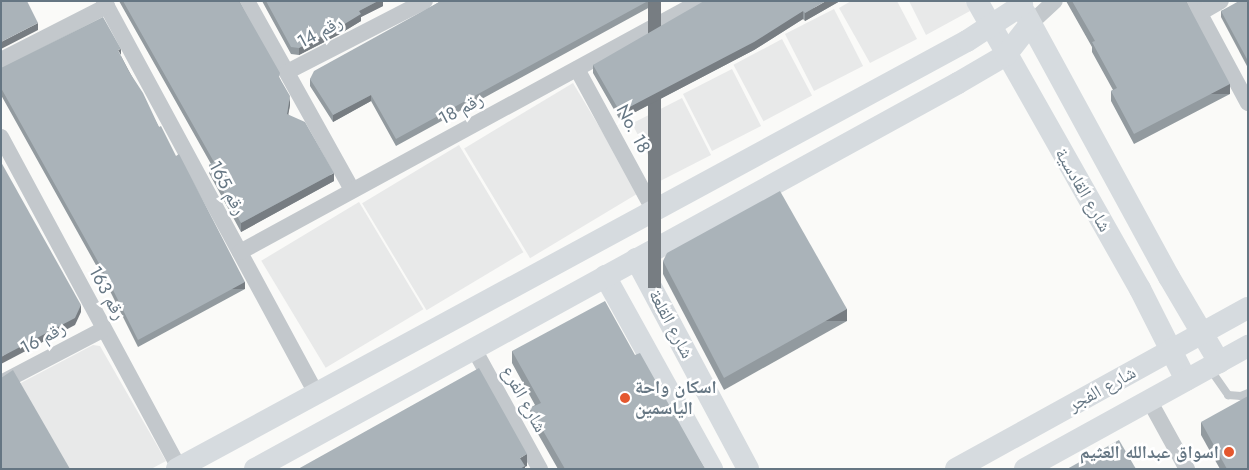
<!DOCTYPE html>
<html>
<head>
<meta charset="utf-8">
<style>
  body { margin:0 }
  #map { position:relative; width:1249px; height:470px; overflow:hidden; background:#fafaf8; font-family:Jost,"Noto Naskh Arabic",sans-serif }
  div>[style] { position:absolute }
  [style*='--x'] { left:calc(var(--x)*1px); top:calc(var(--y)*1px); width:calc(var(--w)*1px); rotate:calc(var(--a)*1deg) }
  .built>* { inset:0; background:#e8e9e9; transform-origin:0 0 }
  .lane>* { height:8px; margin:-4px; padding:0 4px; transform-origin:4px; border-radius:4px; background:#c3c8cc }
  .street>* { height:16px; margin:-8px; padding:0 8px; transform-origin:8px; border-radius:8px; background:#c3c8cc }
  .secondary>* { height:22px; margin:-11px; padding:0 11px; transform-origin:11px; border-radius:11px; background:#d6dbdf }
  .wall>* { inset:0; background:#929a9f }
  .shaded-wall>* { inset:0; background:#777d82; transform-origin:0 0 }
  .building>* { inset:0; background:#aab3b9 }
  .dots>* { width:14px; height:14px; translate:-50% -50%; box-sizing:border-box; border:2px solid #fff; border-radius:50% }
  span { translate:-50% -50%; white-space:nowrap; text-align:center; line-height:1.15; -webkit-text-stroke:5px #fff; paint-order:stroke }
  .street-label { font-size:18px; color:#657683 }
  .poi-label { font-size:18px; color:#657683; font-weight:700 }
  .left { translate:0 -50%; text-align:left }
  .right { translate:-100% -50%; text-align:right }
  .frame { position:absolute; inset:0; border:2px solid #657683; pointer-events:none }
</style>
</head>
<body>
<div id="map">
  <div class="built">
    <i style="clip-path:polygon(851px 1px,897px 1px,917px 39px,870px 63px,839px 8px)"></i>
    <i style="clip-path:polygon(909px 1px,965px 1px,970px 11px,926px 35px)"></i>
    <i style="left:834px;top:9px;width:64px;height:55px;rotate:63deg"></i>
    <i style="left:782px;top:39px;width:64px;height:55px;rotate:62deg"></i>
    <i style="left:732px;top:69px;width:64px;height:55px;rotate:63deg"></i>
    <i style="left:573px;top:83px;width:128px;height:127px;rotate:59deg"></i>
    <i style="left:682px;top:98px;width:64px;height:56px;rotate:63deg"></i>
    <i style="left:459px;top:145px;width:125px;height:113px;rotate:59deg"></i>
    <i style="left:359px;top:202px;width:125px;height:114px;rotate:59deg"></i>
    <i style="clip-path:polygon(93px 345px,100px 346px,166px 461px,151px 469px,63px 469px,15px 386px)"></i>
  </div>
  <div class="lane">
    <i style="--x:1210;--y:369;--w:32;--a:55"></i>
    <i style="--x:1228;--y:395;--w:13;--a:4"></i>
    <i style="--x:1241;--y:396;--w:8;--a:-23"></i>
  </div>
  <div class="street">
    <i style="--x:104;--y:1;--w:446;--a:61.6"></i>
    <i style="--x:247;--y:1;--w:216;--a:60.9"></i>
    <i style="--x:1193;--y:1;--w:116;--a:61.7"></i>
    <i style="--x:1200;--y:13;--w:24;--a:-30"></i>
    <i style="--x:1030;--y:24;--w:34;--a:-43"></i>
    <i style="--x:1;--y:60;--w:119;--a:-27"></i>
    <i style="--x:577;--y:69;--w:159;--a:61.5"></i>
    <i style="--x:287;--y:72;--w:155;--a:-27.2"></i>
    <i style="--x:1;--y:137;--w:375;--a:61.7"></i>
    <i style="--x:240;--y:252;--w:525;--a:-28.57"></i>
    <i style="--x:474;--y:349;--w:137;--a:61.2"></i>
    <i style="--x:1;--y:383;--w:116;--a:-27.7"></i>
    <i style="--x:1149;--y:400;--w:79;--a:61.2"></i>
  </div>
  <div class="secondary">
    <i style="--x:977;--y:1;--w:331;--a:60.5"></i>
    <i style="--x:1140;--y:289;--w:102;--a:63.2"></i>
    <i style="--x:1025;--y:13;--w:301;--a:61.4"></i>
    <i style="--x:1169;--y:277;--w:99;--a:59.5"></i>
    <i style="--x:636;--y:259;--w:238;--a:61.9"></i>
    <i style="--x:605;--y:276;--w:221;--a:61"></i>
    <i style="--x:177;--y:469;--w:898;--a:-28.45"></i>
    <i style="--x:967;--y:41;--w:66;--a:-33.2"></i>
    <i style="--x:255;--y:469;--w:802;--a:-28.77"></i>
    <i style="--x:958;--y:83;--w:56;--a:-30.3"></i>
    <i style="--x:1006;--y:55;--w:39;--a:-52"></i>
    <i style="--x:956;--y:469;--w:333;--a:-28.9"></i>
    <i style="--x:1025;--y:469;--w:255;--a:-28.9"></i>
  </div>
  <div class="wall">
    <i style="clip-path:polygon(119px 1px,239px 1px,280px 79px,290px 105px,288px 114px,334px 181px,241px 232px,209px 173px,209px 165px,211px 164px)"></i>
    <i style="clip-path:polygon(262px 1px,383px 1px,383px 6px,361px 17px,361px 21px,338px 35px,299px 55px,291px 54px)"></i>
    <i style="clip-path:polygon(441px 1px,661px 1px,396px 146px,371px 101px,333px 122px,310px 86px,310px 79px)"></i>
    <i style="clip-path:polygon(840px 1px,805px 21px,803px 19px,754px 50px,620px 120px,593px 73px,593px 65px)"></i>
    <i style="clip-path:polygon(1066px 1px,1186px 1px,1230px 94px,1134px 144px,1111px 101px,1111px 91px,1113px 90px,1092px 52px,1092px 47px)"></i>
    <i style="clip-path:polygon(1248px 1px,1248px 68px,1221px 17px,1221px 11px)"></i>
    <i style="clip-path:polygon(121px 56px,245px 289px,138px 347px,106px 283px,1px 95px,1px 68px)"></i>
    <i style="clip-path:polygon(663px 261px,847px 321px,724px 390px,663px 274px)"></i>
    <i style="clip-path:polygon(512px 351px,635px 355px,705px 469px,558px 469px,530px 420px,530px 408px,535px 405px,512px 363px)"></i>
    <i style="clip-path:polygon(1201px 422px,1248px 469px,1220px 469px,1201px 435px)"></i>
  </div>
  <div class="shaded-wall">
    <i style="clip-path:polygon(378px 1px,383px 1px,383px 6px,361px 17px,361px 21px,338px 35px,299px 55px,299px 48px,359px 11px)"></i>
    <i style="left:648px;top:1px;width:13px;height:287px"></i>
    <i style="clip-path:polygon(826px 1px,840px 1px,805px 21px,805px 13px)"></i>
    <i style="clip-path:polygon(803px 11px,803px 19px,754px 50px,620px 120px,620px 112px)"></i>
    <i style="clip-path:polygon(38px 23px,38px 30px,1px 49px,1px 42px)"></i>
    <i style="clip-path:polygon(121px 49px,121px 55px,118px 50px)"></i>
    <i style="left:1230px;top:84px;width:10px;height:108px;rotate:90deg"></i>
    <i style="clip-path:polygon(371px 95px,371px 101px,333px 122px,333px 115px)"></i>
    <i style="clip-path:polygon(290px 96px,290px 105px,287px 122px,287px 114px)"></i>
    <i style="clip-path:polygon(334px 173px,334px 181px,241px 232px,241px 223px)"></i>
    <i style="left:245px;top:282px;width:7px;height:122px;rotate:90deg"></i>
    <i style="clip-path:polygon(81px 305px,81px 312px,75px 325px,1px 364px,1px 357px)"></i>
    <i style="left:847px;top:309px;width:12px;height:141px;rotate:90deg"></i>
    <i style="clip-path:polygon(527px 454px,527px 466px,525px 467px,525px 469px,520px 469px,520px 458px)"></i>
  </div>
  <div class="building">
    <i style="clip-path:polygon(1px 1px,27px 1px,38px 23px,1px 42px)"></i>
    <i style="clip-path:polygon(123px 1px,239px 1px,280px 73px,279px 77px,290px 96px,287px 114px,305px 122px,334px 173px,241px 223px,209px 165px,214px 162px)"></i>
    <i style="clip-path:polygon(266px 1px,378px 1px,359px 11px,361px 14px,338px 28px,299px 48px,291px 47px)"></i>
    <i style="clip-path:polygon(441px 1px,648px 1px,396px 139px,371px 95px,333px 115px,310px 79px,314px 71px)"></i>
    <i style="clip-path:polygon(704px 1px,826px 1px,805px 13px,803px 11px,754px 42px,620px 112px,593px 65px)"></i>
    <i style="clip-path:polygon(1072px 1px,1186px 1px,1230px 84px,1134px 134px,1111px 91px,1117px 88px,1092px 42px,1095px 41px)"></i>
    <i style="clip-path:polygon(1239px 1px,1248px 1px,1248px 61px,1221px 11px)"></i>
    <i style="clip-path:polygon(103px 17px,121px 49px,118px 50px,128px 70px,143px 93px,159px 127px,161px 126px,176px 156px,179px 154px,245px 282px,138px 340px,106px 276px,1px 88px,1px 68px)"></i>
    <i style="clip-path:polygon(1px 162px,81px 305px,75px 318px,1px 357px)"></i>
    <i style="clip-path:polygon(780px 191px,847px 309px,724px 378px,663px 261px,667px 253px)"></i>
    <i style="clip-path:polygon(605px 301px,635px 355px,640px 353px,705px 469px,565px 469px,530px 408px,541px 403px,512px 351px)"></i>
    <i style="clip-path:polygon(479px 368px,527px 454px,520px 458px,525px 466px,520px 469px,298px 469px)"></i>
    <i style="clip-path:polygon(13px 370px,70px 469px,1px 469px,1px 378px)"></i>
    <i style="clip-path:polygon(1248px 396px,1248px 469px,1227px 469px,1201px 422px)"></i>
    <i style="clip-path:polygon(1119px 440px,1136px 469px,1067px 469px)"></i>
  </div>
  <div class="dots">
    <i style="left:625px;top:398px;background:#e4572e"></i>
    <i style="left:1229px;top:452px;background:#e4572e"></i>
  </div>
  <div class="street-label">
    <span style="left:320px;top:32px;rotate:-28deg">رقم 14</span>
    <span style="left:461px;top:109px;rotate:-28deg">رقم 18</span>
    <span style="left:633px;top:129px;rotate:62deg">No. 18</span>
    <span style="left:227px;top:188px;rotate:62deg">رقم 165</span>
    <span style="left:1083px;top:190px;rotate:60deg">شارع القادسية</span>
    <span style="left:107px;top:293px;rotate:62deg">رقم 163</span>
    <span style="left:671px;top:324px;rotate:62deg">شارع القلعة</span>
    <span style="left:43px;top:338px;rotate:-28deg">رقم 16</span>
    <span style="left:1102px;top:389px;rotate:-29deg">شارع الفجر</span>
    <span style="left:524px;top:399px;rotate:61deg">شارع الفرع</span>
  </div>
  <div class="poi-label">
    <span class="left" style="left:635px;top:398px">اسكان واحة<br>الياسمين</span>
    <span class="right" style="left:1219px;top:452px">اسواق عبدالله العثيم</span>
  </div>
  <div class="frame"></div>
</div>
</body>
</html>
